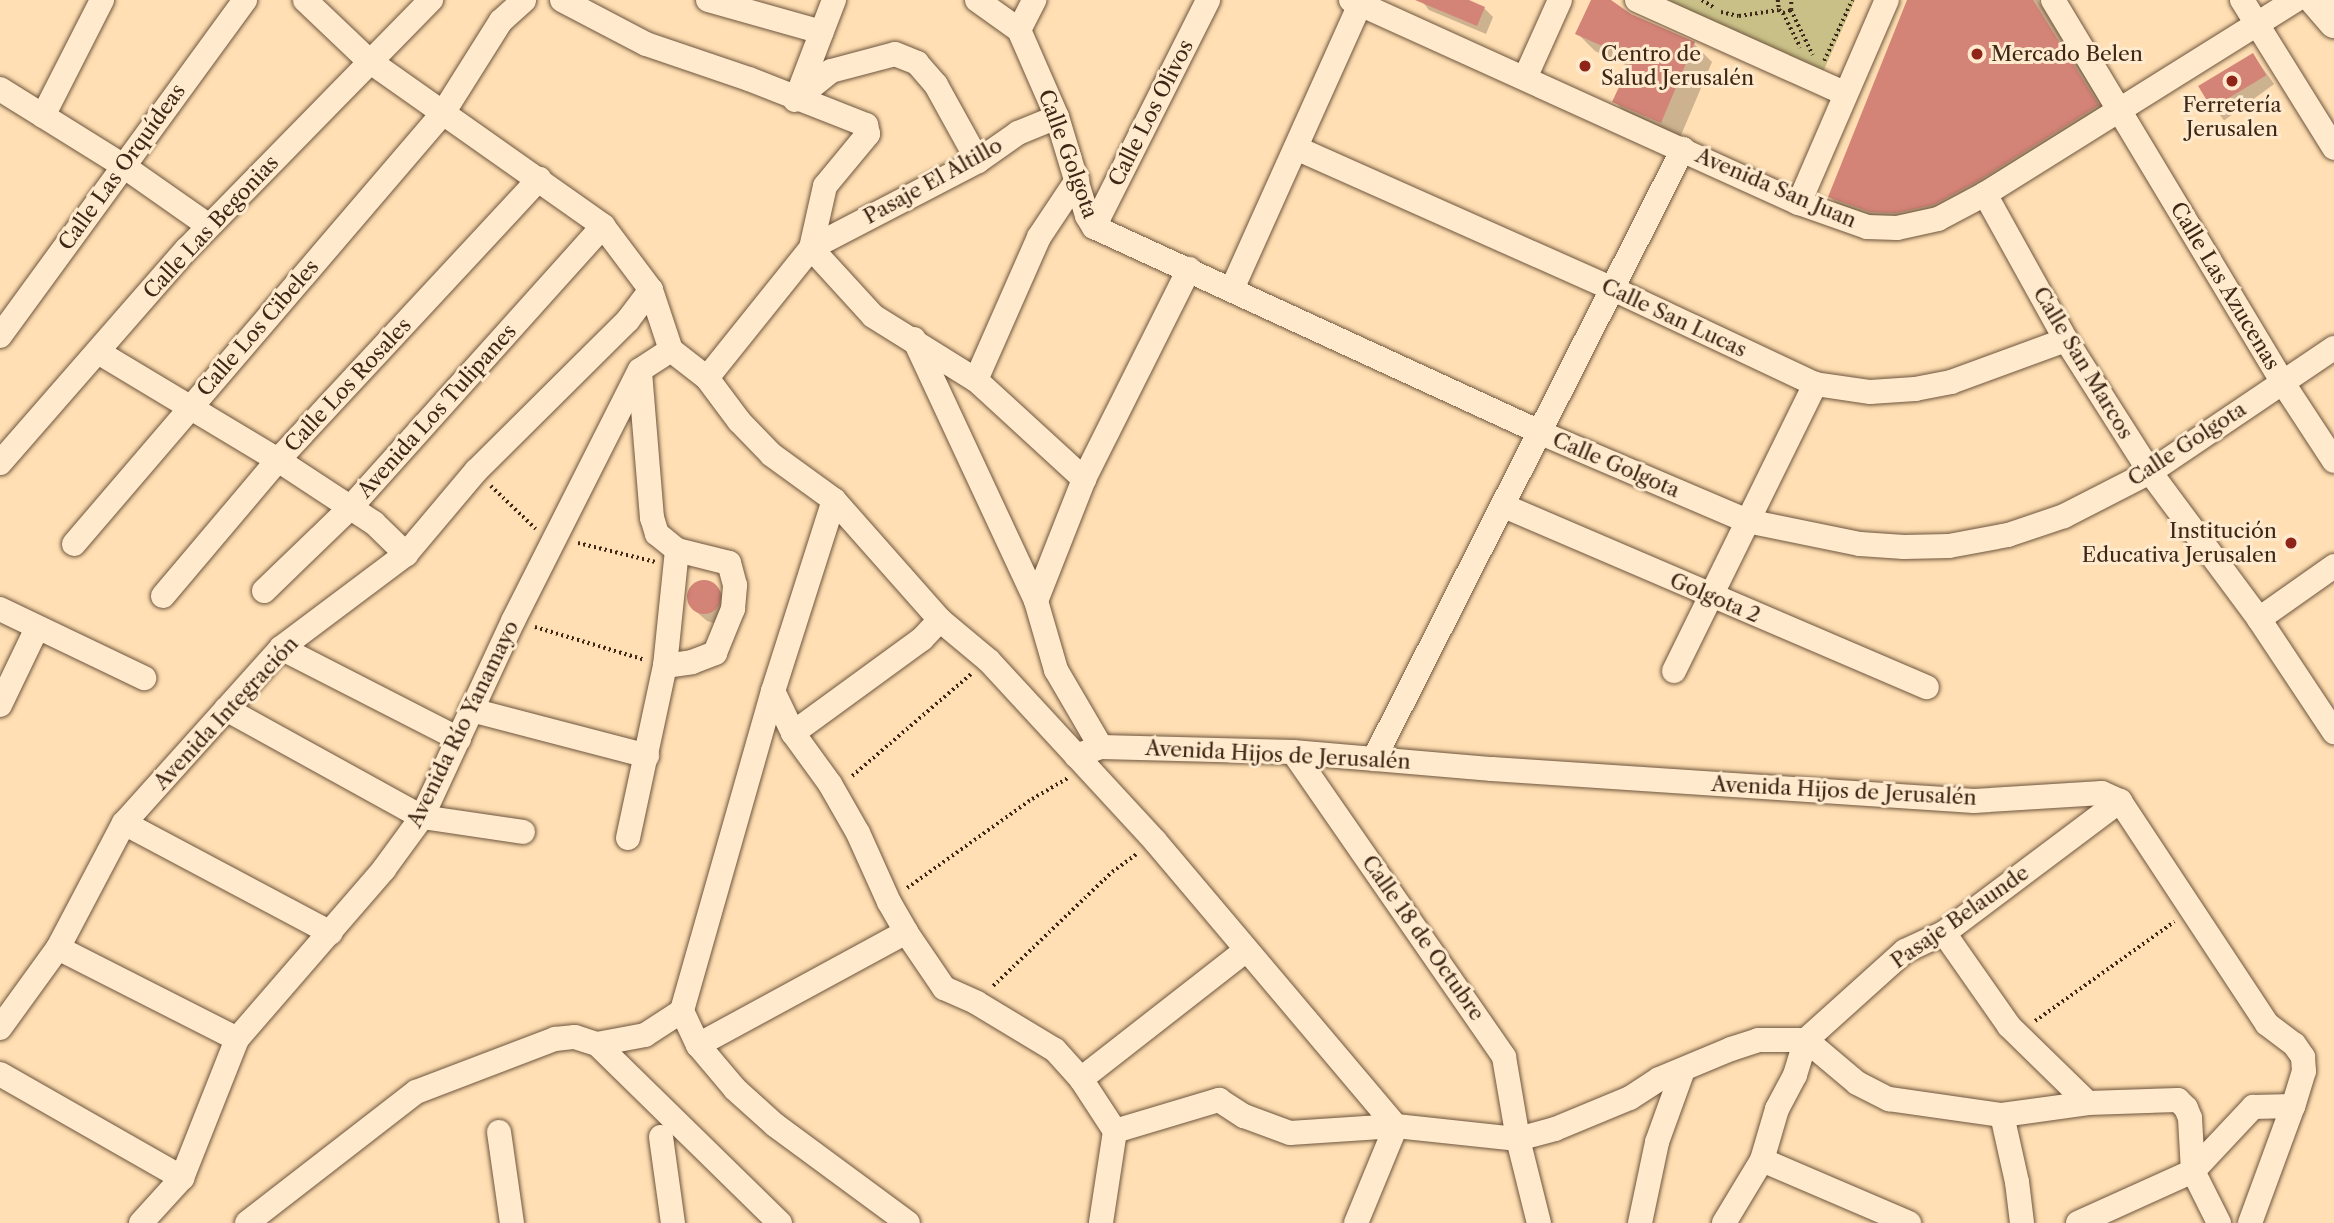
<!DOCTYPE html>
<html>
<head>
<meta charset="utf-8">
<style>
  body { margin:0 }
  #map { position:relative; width:2334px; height:1223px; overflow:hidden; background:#ffdfb3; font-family:"Libre Caslon Text",serif }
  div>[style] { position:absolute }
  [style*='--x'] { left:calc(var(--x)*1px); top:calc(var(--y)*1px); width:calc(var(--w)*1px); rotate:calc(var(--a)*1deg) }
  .green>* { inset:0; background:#c8c087 }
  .shadow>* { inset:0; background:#0003; transform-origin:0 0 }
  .building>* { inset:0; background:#d48377; transform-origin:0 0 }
  .round { border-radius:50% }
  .path>* { height:3.5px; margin-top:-1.75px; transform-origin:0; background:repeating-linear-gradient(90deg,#3d2716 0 2px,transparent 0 5.5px) }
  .roads { filter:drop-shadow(0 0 2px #6e553d) drop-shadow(0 0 2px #6e553d) }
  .minor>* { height:24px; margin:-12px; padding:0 12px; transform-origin:12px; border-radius:12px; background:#ffeace }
  .secondary>* { height:33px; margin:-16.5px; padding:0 16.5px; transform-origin:16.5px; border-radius:16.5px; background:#ffeace }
  .dots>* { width:19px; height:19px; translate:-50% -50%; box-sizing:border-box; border:4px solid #ffeace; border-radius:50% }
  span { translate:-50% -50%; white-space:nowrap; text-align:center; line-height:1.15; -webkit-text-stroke:6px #ffeace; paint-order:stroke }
  .poi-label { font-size:21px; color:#3d2716 }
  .left { translate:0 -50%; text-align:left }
  .right { translate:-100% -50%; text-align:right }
  .street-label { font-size:21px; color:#3d2716 }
</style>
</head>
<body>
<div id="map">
  <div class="green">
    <i style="clip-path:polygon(1656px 0,1855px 0,1822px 74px)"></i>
  </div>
  <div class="shadow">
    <i style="clip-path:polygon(1421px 0,1464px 0,1484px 8px,1493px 17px,1486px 34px,1429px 10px)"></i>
    <i style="clip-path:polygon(1592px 0,1607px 0,1631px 16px,1694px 44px,1712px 62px,1679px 140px,1632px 119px,1614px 101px,1630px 67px,1595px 51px,1577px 33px)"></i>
    <i style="clip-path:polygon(1909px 0,2038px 0,2116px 124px,1951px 222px,1848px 215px,1830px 197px)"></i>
    <i style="left:2253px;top:55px;width:36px;height:62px;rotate:54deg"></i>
    <i style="clip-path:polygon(701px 582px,712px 583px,728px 599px,724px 619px,713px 623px,707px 621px,692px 608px,689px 594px)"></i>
  </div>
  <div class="building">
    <i style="clip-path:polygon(1415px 0,1469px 0,1485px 7px,1477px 26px)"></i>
    <i style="clip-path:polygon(1591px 0,1611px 0,1631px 14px,1695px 42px,1661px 123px,1612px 102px,1632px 59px,1575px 34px)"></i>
    <i style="clip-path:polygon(1907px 0,2033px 0,2099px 105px,1978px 181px,1933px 205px,1896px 213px,1870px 212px,1828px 197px)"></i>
    <i style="left:2253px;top:53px;width:26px;height:64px;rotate:59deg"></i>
    <i class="round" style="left:687px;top:580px;width:34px;height:34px"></i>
  </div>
  <div class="path">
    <i style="--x:1702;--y:0;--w:15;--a:32"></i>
    <i style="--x:1778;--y:0;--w:10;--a:84"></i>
    <i style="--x:1779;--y:10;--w:5;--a:37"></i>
    <i style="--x:1783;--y:13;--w:9;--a:-21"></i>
    <i style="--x:1791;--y:10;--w:10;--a:-90"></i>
    <i style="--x:1791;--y:10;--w:50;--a:63.9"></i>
    <i style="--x:1721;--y:12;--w:18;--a:13"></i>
    <i style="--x:1739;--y:16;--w:40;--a:-8.5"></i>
    <i style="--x:1783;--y:13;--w:39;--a:63"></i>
    <i style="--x:1824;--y:61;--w:67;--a:-65.3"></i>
    <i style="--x:491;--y:486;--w:62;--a:43.7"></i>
    <i style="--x:578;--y:543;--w:80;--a:13.7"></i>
    <i style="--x:535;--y:627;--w:115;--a:16.7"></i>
    <i style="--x:852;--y:776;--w:157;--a:-40.6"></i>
    <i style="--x:907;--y:888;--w:153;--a:-35.5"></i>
    <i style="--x:1032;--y:799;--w:42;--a:-30.3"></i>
    <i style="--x:993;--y:986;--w:165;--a:-43.8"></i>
    <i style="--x:1112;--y:872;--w:31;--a:-36"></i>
    <i style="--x:2035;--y:1021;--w:171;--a:-35.5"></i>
  </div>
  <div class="roads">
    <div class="minor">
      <i style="--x:305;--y:0;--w:87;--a:43.6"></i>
      <i style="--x:368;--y:60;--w:288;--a:35.2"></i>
      <i style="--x:603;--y:226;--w:80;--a:53.1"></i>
      <i style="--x:651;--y:290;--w:63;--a:71.6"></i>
      <i style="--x:671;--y:350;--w:46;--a:37.9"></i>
      <i style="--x:707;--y:378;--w:54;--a:53.3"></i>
      <i style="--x:739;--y:421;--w:47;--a:45.9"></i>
      <i style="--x:772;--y:455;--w:77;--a:36"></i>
      <i style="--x:834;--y:500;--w:160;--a:48.5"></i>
      <i style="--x:940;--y:620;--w:64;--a:39.9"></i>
      <i style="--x:989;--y:661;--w:245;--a:47.3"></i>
      <i style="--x:1155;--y:841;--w:373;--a:49.8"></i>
      <i style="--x:1396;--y:1126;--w:105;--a:112.4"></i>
      <i style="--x:562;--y:0;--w:95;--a:27.6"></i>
      <i style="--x:646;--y:44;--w:109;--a:18.8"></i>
      <i style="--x:749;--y:79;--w:126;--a:21.5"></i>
      <i style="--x:866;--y:125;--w:9;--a:77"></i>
      <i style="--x:868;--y:134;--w:67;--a:129.6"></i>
      <i style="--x:825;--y:186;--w:64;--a:102.7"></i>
      <i style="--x:811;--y:248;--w:166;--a:128.7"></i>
      <i style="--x:708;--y:0;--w:118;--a:15.7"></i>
      <i style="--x:977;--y:0;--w:52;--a:35.5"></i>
      <i style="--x:1019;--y:30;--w:95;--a:66.4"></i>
      <i style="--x:1057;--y:117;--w:103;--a:73.1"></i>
      <i style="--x:1087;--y:216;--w:13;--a:58"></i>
      <i style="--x:1094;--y:227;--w:492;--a:24.7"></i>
      <i style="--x:1541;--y:433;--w:224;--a:23.1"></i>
      <i style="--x:1747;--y:521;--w:115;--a:11.5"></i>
      <i style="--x:1860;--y:544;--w:44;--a:3.9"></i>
      <i style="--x:1904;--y:547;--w:45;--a:-1.3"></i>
      <i style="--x:1949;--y:546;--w:60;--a:-10.6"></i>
      <i style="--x:2008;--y:535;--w:59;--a:-18.7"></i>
      <i style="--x:2064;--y:516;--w:97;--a:-27.1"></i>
      <i style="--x:2150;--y:472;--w:222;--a:-34"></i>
      <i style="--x:1351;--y:0;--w:492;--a:24.4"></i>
      <i style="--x:1799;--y:203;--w:72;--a:19.4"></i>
      <i style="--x:1867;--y:227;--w:30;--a:2"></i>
      <i style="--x:1897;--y:228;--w:42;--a:-12.4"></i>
      <i style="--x:1938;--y:219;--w:53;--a:-28"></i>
      <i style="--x:1985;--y:194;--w:367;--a:-32"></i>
      <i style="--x:1637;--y:0;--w:227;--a:24.2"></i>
      <i style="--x:2053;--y:0;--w:447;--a:59"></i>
      <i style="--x:2283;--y:383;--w:93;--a:56.8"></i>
      <i style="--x:2242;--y:0;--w:174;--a:58.1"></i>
      <i style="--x:1019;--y:30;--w:34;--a:-63"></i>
      <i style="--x:1525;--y:78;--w:85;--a:-65.8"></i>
      <i style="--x:0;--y:89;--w:144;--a:31.9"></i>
      <i style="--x:122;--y:165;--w:106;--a:35"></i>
      <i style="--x:796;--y:99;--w:106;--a:-69"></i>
      <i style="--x:795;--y:100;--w:46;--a:-38.9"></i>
      <i style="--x:831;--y:71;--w:66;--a:-14.9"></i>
      <i style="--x:895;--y:54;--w:24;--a:22"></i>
      <i style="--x:917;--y:63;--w:29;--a:49"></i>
      <i style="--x:936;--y:85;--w:87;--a:61.1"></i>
      <i style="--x:43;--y:116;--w:130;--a:-63"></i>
      <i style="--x:1057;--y:117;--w:42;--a:157.7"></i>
      <i style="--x:1018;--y:133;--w:49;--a:145"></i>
      <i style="--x:978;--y:161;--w:188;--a:152.5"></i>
      <i style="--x:811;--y:248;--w:92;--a:47.6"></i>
      <i style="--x:873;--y:316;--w:121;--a:31.9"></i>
      <i style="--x:976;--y:380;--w:147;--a:42.5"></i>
      <i style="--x:1296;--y:148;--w:345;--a:24"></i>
      <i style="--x:1611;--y:288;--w:225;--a:25.2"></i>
      <i style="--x:1815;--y:384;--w:56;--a:8.3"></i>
      <i style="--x:1870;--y:392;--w:45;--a:-3.8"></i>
      <i style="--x:1915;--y:389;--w:37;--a:-11"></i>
      <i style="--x:1951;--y:382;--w:122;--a:-20.1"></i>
      <i style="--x:1985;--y:194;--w:167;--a:61"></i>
      <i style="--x:2066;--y:340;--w:156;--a:57.5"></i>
      <i style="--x:2150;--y:472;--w:183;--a:53.4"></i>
      <i style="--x:2259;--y:619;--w:136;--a:56.4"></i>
      <i style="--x:1799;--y:203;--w:221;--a:-66.6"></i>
      <i style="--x:1094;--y:227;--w:254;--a:-63.3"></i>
      <i style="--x:1232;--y:289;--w:312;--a:-65.8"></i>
      <i style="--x:0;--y:336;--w:416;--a:-53.9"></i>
      <i style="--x:914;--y:339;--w:289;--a:65"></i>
      <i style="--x:1036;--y:601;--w:72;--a:73.8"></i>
      <i style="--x:1056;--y:670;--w:89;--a:59.7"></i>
      <i style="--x:98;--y:352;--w:210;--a:31"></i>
      <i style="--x:278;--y:460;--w:115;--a:33.3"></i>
      <i style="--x:374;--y:523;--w:45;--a:44.1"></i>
      <i style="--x:976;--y:380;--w:156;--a:-66.2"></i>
      <i style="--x:1039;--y:237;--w:69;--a:-56.3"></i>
      <i style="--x:0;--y:463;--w:284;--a:-48.9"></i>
      <i style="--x:187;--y:249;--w:349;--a:-45.6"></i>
      <i style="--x:834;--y:500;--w:201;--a:107.7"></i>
      <i style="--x:773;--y:691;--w:333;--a:105.9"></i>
      <i style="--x:682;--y:1011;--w:38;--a:65"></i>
      <i style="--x:698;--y:1045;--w:57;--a:49.9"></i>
      <i style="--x:735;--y:1089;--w:54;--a:42"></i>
      <i style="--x:775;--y:1125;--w:165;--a:36.4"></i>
      <i style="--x:1504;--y:506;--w:460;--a:23.2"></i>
      <i style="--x:74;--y:544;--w:567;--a:-49.43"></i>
      <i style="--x:443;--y:113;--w:109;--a:-57.8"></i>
      <i style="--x:501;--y:21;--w:31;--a:-42"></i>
      <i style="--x:264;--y:591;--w:120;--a:-44"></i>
      <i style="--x:350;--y:508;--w:379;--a:-48.1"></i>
      <i style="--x:163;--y:596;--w:178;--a:-49.8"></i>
      <i style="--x:278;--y:460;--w:384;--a:-47.1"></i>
      <i style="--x:1036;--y:601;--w:131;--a:-68.5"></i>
      <i style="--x:1084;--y:479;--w:235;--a:-63.4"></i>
      <i style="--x:0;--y:609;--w:160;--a:25.6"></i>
      <i style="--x:2259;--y:619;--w:92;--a:-35.2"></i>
      <i style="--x:281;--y:648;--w:200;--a:27.1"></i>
      <i style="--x:665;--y:666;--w:27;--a:-8"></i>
      <i style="--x:692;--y:662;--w:25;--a:-21"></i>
      <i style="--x:715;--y:653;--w:48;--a:-67.8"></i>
      <i style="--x:733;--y:609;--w:24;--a:-85"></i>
      <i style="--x:735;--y:585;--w:23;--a:-105"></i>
      <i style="--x:729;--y:563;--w:54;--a:-166"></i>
      <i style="--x:1674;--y:671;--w:320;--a:-63.8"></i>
      <i style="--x:773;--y:691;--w:47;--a:64.5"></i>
      <i style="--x:793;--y:733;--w:63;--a:54"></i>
      <i style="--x:830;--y:784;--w:56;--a:60.3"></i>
      <i style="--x:858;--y:833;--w:76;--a:65.8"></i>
      <i style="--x:889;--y:902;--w:34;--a:60"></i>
      <i style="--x:906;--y:932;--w:68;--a:55.8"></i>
      <i style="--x:944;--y:988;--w:36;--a:24"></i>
      <i style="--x:977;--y:1003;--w:91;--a:31.1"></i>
      <i style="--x:1055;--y:1050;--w:39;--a:48"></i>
      <i style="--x:1081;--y:1079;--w:62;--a:56.8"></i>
      <i style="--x:1115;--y:1131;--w:93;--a:98.7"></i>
      <i style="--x:0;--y:705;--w:85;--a:-64.3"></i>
      <i style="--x:226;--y:709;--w:224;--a:28.9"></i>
      <i style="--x:422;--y:817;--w:102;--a:8.4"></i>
      <i style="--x:471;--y:710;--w:182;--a:14.6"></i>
      <i style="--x:793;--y:733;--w:160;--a:-36.1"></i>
      <i style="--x:922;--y:639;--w:26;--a:-47"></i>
      <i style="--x:1293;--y:752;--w:371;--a:55.3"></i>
      <i style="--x:1504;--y:1057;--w:83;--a:80.3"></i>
      <i style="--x:1518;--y:1139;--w:87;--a:76"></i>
      <i style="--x:1076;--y:756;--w:27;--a:-20"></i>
      <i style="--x:1101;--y:747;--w:192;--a:1.5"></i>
      <i style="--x:1293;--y:752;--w:200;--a:4.9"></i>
      <i style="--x:1492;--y:769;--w:483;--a:3.8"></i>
      <i style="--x:1974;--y:801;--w:128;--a:-3.6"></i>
      <i style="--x:2102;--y:793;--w:20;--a:24"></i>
      <i style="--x:2120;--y:801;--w:267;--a:56.6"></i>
      <i style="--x:2267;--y:1024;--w:34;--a:37"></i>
      <i style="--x:2294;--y:1044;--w:16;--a:55"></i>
      <i style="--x:2303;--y:1057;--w:14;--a:86"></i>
      <i style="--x:2304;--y:1071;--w:37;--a:107"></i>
      <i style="--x:2293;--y:1106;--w:125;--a:110.2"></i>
      <i style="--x:1374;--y:759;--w:684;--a:-63.14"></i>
      <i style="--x:124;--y:823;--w:234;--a:28"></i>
      <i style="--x:628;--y:838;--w:176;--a:-77.9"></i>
      <i style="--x:665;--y:666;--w:117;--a:-84.1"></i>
      <i style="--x:677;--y:550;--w:26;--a:-141"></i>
      <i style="--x:657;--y:534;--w:17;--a:-107"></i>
      <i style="--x:652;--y:518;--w:147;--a:-94.7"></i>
      <i style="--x:1944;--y:933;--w:113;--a:55"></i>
      <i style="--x:2009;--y:1026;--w:110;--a:44.3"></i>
      <i style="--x:58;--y:948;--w:201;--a:26.9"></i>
      <i style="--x:0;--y:1028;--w:99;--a:-54.1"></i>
      <i style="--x:58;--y:948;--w:141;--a:-62.2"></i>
      <i style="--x:124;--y:823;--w:235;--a:-48.1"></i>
      <i style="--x:281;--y:648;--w:156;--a:-36.9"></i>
      <i style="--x:406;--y:554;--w:109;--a:-49.9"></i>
      <i style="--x:476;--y:471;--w:214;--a:-44.8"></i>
      <i style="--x:628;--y:320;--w:38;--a:-53"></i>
      <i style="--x:597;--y:1044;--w:256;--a:44.4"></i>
      <i style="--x:698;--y:1045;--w:237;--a:-28.5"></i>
      <i style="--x:0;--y:1074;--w:210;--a:29.7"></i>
      <i style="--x:1081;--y:1079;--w:208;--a:-38"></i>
      <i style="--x:2002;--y:1115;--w:69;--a:77.4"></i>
      <i style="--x:2017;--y:1182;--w:41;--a:83"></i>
      <i style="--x:1115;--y:1131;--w:109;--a:-16.6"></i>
      <i style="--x:1219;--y:1100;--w:30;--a:33"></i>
      <i style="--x:1244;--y:1116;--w:49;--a:20.3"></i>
      <i style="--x:1290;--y:1133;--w:106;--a:-3.8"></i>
      <i style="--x:1396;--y:1126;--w:123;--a:6.1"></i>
      <i style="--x:1518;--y:1139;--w:38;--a:-15"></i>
      <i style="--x:1555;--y:1129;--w:81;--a:-22.5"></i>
      <i style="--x:1630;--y:1098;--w:35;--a:-33"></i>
      <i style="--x:1659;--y:1079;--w:78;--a:-22.6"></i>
      <i style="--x:1731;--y:1049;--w:28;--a:-18"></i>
      <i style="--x:1758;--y:1040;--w:48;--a:0"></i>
      <i style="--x:1806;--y:1040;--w:67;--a:40.1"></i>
      <i style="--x:1857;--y:1083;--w:36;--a:27"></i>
      <i style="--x:1889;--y:1099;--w:114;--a:8.1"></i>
      <i style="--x:2002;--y:1115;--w:87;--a:-7.9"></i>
      <i style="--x:2088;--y:1103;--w:90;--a:-1.9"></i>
      <i style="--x:2178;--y:1100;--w:11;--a:45"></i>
      <i style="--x:2186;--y:1108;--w:11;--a:68"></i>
      <i style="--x:2190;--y:1118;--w:53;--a:86.8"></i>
      <i style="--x:2193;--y:1171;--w:58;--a:63.4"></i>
      <i style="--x:499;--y:1132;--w:92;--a:81.9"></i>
      <i style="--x:661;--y:1137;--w:87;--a:82.1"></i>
      <i style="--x:1762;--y:1160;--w:160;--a:23.2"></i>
      <i style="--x:141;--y:1223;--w:61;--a:-47.7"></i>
      <i style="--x:182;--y:1178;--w:149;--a:-68.4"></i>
      <i style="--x:237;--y:1039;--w:225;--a:-49.1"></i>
      <i style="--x:384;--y:869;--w:64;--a:-53.8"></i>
      <i style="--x:422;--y:817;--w:216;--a:-65.1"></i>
      <i style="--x:513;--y:621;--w:281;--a:-63.2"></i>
      <i style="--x:640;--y:370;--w:37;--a:-33"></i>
      <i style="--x:247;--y:1223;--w:214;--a:-37.8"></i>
      <i style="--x:416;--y:1092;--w:149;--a:-20.9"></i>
      <i style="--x:555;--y:1039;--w:20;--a:-6"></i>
      <i style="--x:575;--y:1037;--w:23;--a:18"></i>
      <i style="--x:597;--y:1044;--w:49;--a:-10.6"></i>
      <i style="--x:645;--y:1035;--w:44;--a:-33"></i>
      <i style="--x:1640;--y:1223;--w:83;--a:-78.1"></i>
      <i style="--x:1657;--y:1142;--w:77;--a:-70.1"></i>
      <i style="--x:1724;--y:1223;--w:74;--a:-58.9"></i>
      <i style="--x:1762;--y:1160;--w:53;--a:-73.6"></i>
      <i style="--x:1777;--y:1109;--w:38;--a:-62"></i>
      <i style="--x:1795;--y:1075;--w:37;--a:-73"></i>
      <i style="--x:1806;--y:1040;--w:133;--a:-42"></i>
      <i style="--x:1905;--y:951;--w:43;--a:-24.8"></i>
      <i style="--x:1944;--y:933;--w:220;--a:-36.9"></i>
      <i style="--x:2078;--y:1223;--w:126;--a:-24.3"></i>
      <i style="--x:2193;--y:1171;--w:88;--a:-46.8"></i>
      <i style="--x:2253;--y:1107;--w:40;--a:-1.4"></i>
    </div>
    <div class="secondary">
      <i style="--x:2316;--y:0;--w:28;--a:49"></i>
    </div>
  </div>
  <div class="dots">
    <i style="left:1977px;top:54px;background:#8f2418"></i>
    <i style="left:1585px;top:66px;background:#8f2418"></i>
    <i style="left:2232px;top:81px;background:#8f2418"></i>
    <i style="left:2291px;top:543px;background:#8f2418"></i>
  </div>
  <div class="poi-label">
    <span class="left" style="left:1601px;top:66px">Centro de<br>Salud Jerusalén</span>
    <span class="left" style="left:1991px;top:54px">Mercado Belen</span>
    <span style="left:2232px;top:117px">Ferretería<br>Jerusalen</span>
    <span class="right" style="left:2277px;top:543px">Institución<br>Educativa Jerusalen</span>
  </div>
  <div class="street-label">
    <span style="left:1151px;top:113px;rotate:-63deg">Calle Los Olivos</span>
    <span style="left:1068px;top:154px;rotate:70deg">Calle Golgota</span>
    <span style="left:122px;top:167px;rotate:-54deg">Calle Las Orquídeas</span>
    <span style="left:933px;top:181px;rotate:-29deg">Pasaje El Altillo</span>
    <span style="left:1776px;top:188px;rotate:23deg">Avenida San Juan</span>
    <span style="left:211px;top:227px;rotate:-47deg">Calle Las Begonias</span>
    <span style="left:2225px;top:286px;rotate:59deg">Calle Las Azucenas</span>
    <span style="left:1674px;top:318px;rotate:25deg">Calle San Lucas</span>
    <span style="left:258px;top:328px;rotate:-49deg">Calle Los Cibeles</span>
    <span style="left:2083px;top:363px;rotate:59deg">Calle San Marcos</span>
    <span style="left:348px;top:385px;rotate:-47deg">Calle Los Rosales</span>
    <span style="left:437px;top:411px;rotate:-48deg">Avenida Los Tulipanes</span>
    <span style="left:2187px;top:444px;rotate:-33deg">Calle Golgota</span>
    <span style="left:1616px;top:465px;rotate:23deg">Calle Golgota</span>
    <span style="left:1715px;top:598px;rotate:23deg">Golgota 2</span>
    <span style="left:226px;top:713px;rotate:-47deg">Avenida Integración</span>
    <span style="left:463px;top:724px;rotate:-64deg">Avenida Río Yanamayo</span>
    <span style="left:1278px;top:755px;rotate:3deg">Avenida Hijos de Jerusalén</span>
    <span style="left:1844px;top:791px;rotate:3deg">Avenida Hijos de Jerusalén</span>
    <span style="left:1960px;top:917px;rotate:-35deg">Pasaje Belaunde</span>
    <span style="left:1423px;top:938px;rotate:55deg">Calle 18 de Octubre</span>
  </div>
</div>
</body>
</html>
